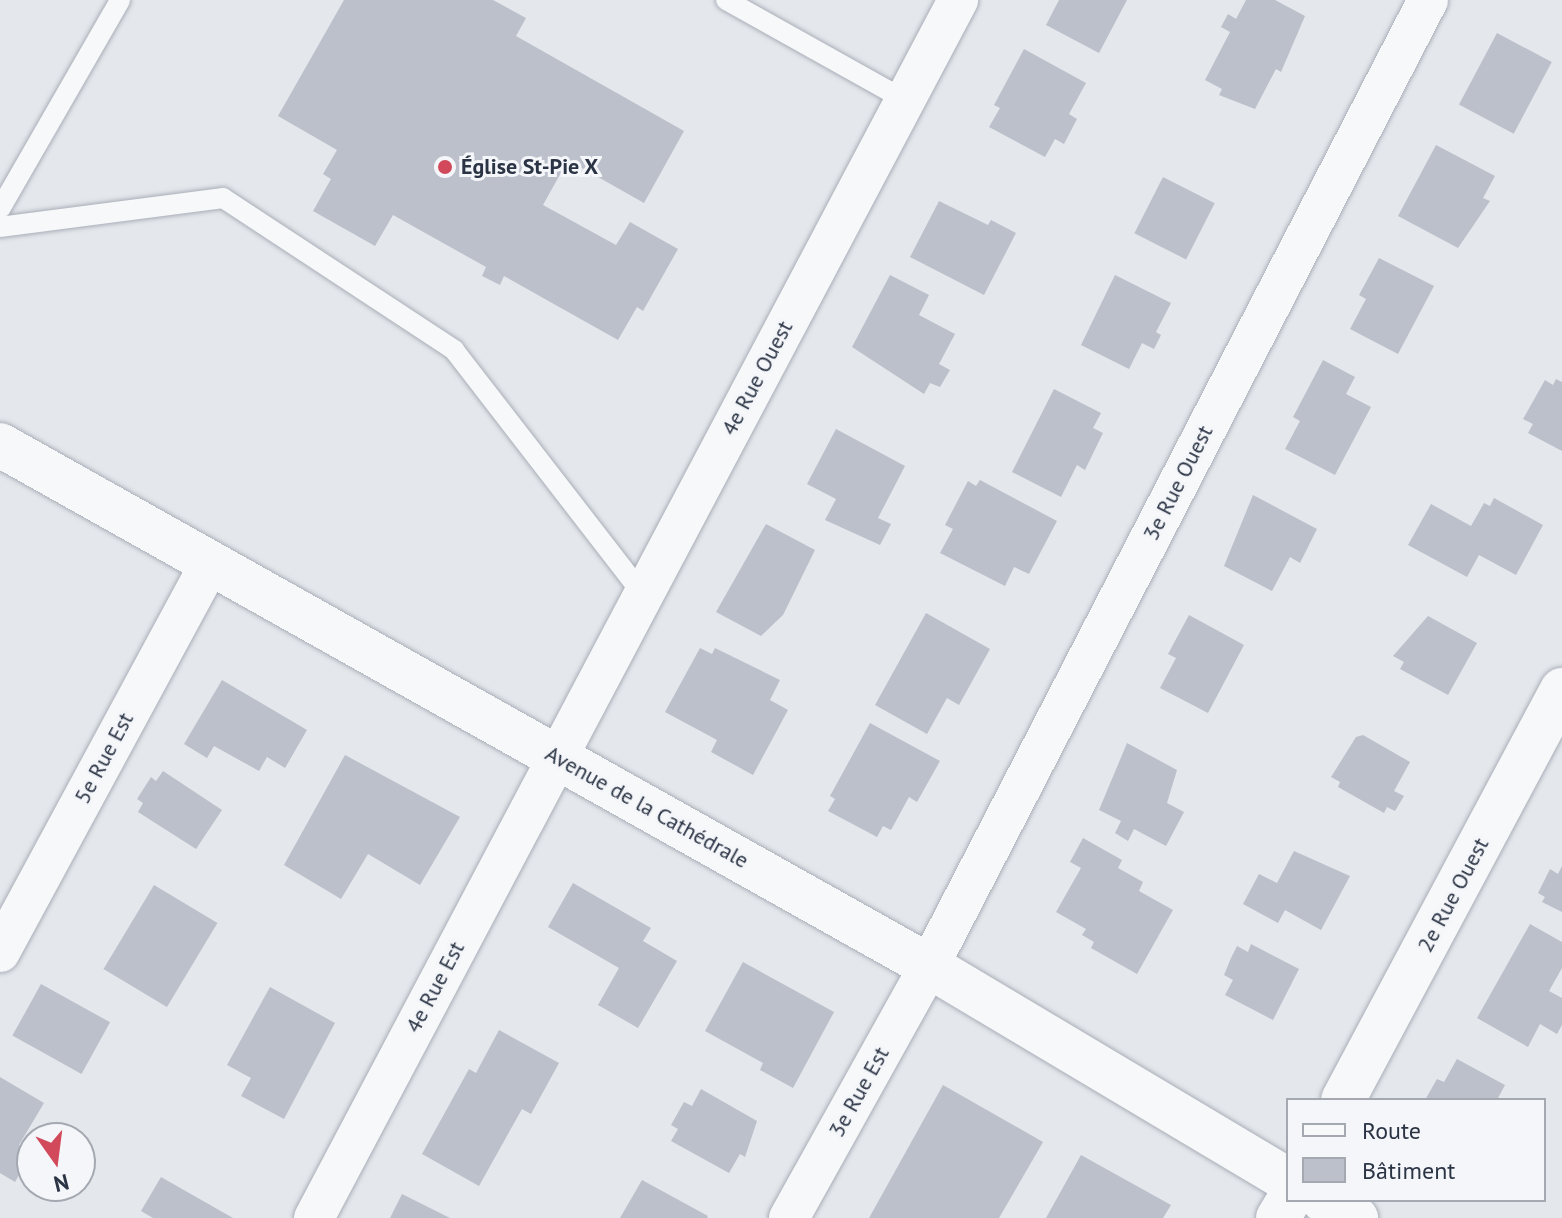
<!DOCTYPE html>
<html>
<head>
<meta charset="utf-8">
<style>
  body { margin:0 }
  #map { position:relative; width:1562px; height:1218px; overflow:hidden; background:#e4e7ec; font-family:"PT Sans",sans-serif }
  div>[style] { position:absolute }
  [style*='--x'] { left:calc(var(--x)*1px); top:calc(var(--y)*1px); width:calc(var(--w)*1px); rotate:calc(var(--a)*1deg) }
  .building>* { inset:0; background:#bbc0ca; transform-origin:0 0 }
  .roads { filter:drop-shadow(0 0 2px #a9aeb7) drop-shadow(0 0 2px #a9aeb7) }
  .service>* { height:20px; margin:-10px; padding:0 10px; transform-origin:10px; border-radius:10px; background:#f7f8fa }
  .minor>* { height:40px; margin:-20px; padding:0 20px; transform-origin:20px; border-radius:20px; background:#f7f8fa }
  .tertiary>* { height:44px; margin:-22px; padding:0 22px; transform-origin:22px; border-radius:22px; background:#f7f8fa }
  .dots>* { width:22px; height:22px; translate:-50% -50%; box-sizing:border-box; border:4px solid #f4f6f9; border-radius:50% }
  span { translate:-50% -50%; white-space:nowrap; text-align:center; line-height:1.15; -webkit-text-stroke:6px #f4f6f9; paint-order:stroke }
  .poi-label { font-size:22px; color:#2b3445; font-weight:700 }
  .left { translate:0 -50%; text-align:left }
  .street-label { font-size:22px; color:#2b3445 }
  .legend { position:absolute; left:1286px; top:1098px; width:260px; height:104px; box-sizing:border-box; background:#f4f6f9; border:2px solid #a4a8b1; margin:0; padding:10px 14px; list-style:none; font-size:24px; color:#2b3445 }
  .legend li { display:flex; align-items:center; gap:16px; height:40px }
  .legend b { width:40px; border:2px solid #a4a8b1 }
  .north { position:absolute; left:16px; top:1122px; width:80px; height:80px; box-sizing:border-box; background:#f4f6f9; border:2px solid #a4a8b1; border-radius:50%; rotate:166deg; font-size:22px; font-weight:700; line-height:32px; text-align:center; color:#2b3445 }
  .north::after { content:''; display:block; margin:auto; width:28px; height:36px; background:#d1495b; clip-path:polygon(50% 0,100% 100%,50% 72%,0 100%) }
</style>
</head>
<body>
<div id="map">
  <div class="building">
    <i style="clip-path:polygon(344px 0,493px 0,526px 18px,516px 36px,684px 131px,644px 203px,568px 160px,543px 205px,616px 245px,630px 222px,678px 249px,643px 311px,637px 307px,618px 340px,504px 276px,500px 285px,482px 276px,486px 267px,393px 215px,375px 246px,313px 211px,331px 179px,323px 174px,337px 150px,278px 116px)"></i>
    <i style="clip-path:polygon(1059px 0,1127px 0,1099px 53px,1046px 25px)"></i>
    <i style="clip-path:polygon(1246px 0,1275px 0,1305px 16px,1281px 72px,1276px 69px,1255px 109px,1219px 95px,1222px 89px,1205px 80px,1230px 32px,1221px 27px,1228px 14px,1236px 19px)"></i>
    <i style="left:1497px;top:33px;width:62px;height:81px;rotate:28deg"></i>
    <i style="clip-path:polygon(1024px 49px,1086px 83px,1069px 114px,1077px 119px,1064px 144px,1055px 139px,1045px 157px,989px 127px,1000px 108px,994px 105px)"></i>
    <i style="clip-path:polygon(1436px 145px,1495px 176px,1483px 198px,1490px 201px,1458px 248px,1398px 216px)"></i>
    <i style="left:1163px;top:177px;width:58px;height:63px;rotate:27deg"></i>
    <i style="clip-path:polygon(939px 201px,988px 225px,991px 220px,1016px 233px,984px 295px,910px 257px)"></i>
    <i style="clip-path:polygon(1379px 258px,1434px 286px,1398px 354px,1350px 329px,1366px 299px,1359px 295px)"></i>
    <i style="clip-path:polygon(890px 275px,929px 295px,919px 315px,955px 334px,939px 364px,950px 370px,940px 387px,930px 383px,924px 394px,852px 347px)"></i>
    <i style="clip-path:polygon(1115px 275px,1171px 303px,1156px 332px,1161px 335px,1154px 349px,1142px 343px,1129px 369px,1081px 345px)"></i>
    <i style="clip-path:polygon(1323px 360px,1355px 377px,1346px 394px,1371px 407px,1335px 475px,1285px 449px,1300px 421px,1293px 417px)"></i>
    <i style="clip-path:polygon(1556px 379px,1562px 382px,1562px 451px,1528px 433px,1533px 424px,1523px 419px,1545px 380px,1553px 385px)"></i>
    <i style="clip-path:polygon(1054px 389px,1101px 413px,1093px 428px,1103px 433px,1085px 470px,1077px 465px,1061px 497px,1012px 472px)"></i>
    <i style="clip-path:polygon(836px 429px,905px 466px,878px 518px,891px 524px,880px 545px,825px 520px,836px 499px,807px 484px)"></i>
    <i style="clip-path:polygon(980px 480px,1057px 521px,1029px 574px,1014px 567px,1005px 586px,940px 553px,953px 529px,945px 525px,968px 481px,976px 486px)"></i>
    <i style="clip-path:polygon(1253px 495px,1317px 529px,1300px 563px,1290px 557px,1272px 591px,1224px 566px)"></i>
    <i style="clip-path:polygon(1494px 498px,1543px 525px,1516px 575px,1479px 555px,1467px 577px,1408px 545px,1431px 504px,1471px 526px,1484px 503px,1490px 506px)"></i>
    <i style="clip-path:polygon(766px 524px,815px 550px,783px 615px,761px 636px,716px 612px)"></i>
    <i style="clip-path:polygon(926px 613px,990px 649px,959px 705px,947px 698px,927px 734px,875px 705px)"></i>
    <i style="clip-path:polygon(1189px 615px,1244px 645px,1208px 713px,1160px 688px,1176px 658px,1168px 654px)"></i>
    <i style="clip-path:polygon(1428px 616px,1477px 643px,1448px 695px,1400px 669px,1404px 662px,1393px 656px)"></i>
    <i style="clip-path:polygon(700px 648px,712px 654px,715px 648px,780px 680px,770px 700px,788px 710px,753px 775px,711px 752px,717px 740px,665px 712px)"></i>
    <i style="clip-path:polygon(222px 680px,307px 730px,285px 768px,267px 757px,259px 771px,214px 746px,207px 758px,184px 744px)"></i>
    <i style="clip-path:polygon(870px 723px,940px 761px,917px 802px,909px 797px,891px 830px,883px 826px,877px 837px,828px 811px,835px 799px,830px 796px)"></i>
    <i style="clip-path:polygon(1363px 735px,1410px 762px,1394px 791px,1404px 796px,1395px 811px,1387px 807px,1384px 813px,1338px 787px,1340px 782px,1331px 777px,1356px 737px)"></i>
    <i style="clip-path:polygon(1127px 743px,1177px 770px,1167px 803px,1184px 812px,1166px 846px,1134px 829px,1128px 841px,1115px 833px,1121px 821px,1099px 810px)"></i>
    <i style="clip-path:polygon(345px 755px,460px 817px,420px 885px,368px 854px,341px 899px,284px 865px)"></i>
    <i style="clip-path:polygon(163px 771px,222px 810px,196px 849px,138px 812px,143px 803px,137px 799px,151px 777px,156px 781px)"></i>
    <i style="clip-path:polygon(1083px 838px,1122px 860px,1118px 868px,1143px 882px,1139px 891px,1173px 910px,1137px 974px,1091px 948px,1094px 942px,1082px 935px,1086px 929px,1056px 912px,1081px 868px,1070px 862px)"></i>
    <i style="clip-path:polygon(1294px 851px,1350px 876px,1321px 930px,1285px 910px,1278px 923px,1243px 904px,1259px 874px,1277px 883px)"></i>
    <i style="clip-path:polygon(1562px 866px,1562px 912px,1542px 902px,1545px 897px,1538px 893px,1550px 869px,1558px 874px)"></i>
    <i style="clip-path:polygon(573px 883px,651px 928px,643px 941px,677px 961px,638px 1028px,598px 1005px,619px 968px,548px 927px)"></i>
    <i style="left:154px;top:885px;width:74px;height:98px;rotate:31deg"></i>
    <i style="clip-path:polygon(1530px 924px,1562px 942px,1562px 968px,1549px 991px,1562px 998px,1562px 1025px,1557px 1034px,1540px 1024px,1528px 1047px,1477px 1018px)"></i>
    <i style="clip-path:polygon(1251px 944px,1299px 969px,1273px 1020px,1225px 995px,1233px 980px,1224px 975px,1231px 958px,1237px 946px,1248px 952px)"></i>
    <i style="clip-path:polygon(743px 962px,834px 1012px,793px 1088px,760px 1070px,763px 1063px,705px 1031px)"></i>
    <i style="left:41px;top:984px;width:79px;height:59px;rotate:29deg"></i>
    <i style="clip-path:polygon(270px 987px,335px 1023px,284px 1119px,241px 1096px,251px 1078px,227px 1065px)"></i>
    <i style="clip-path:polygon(499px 1030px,559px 1063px,531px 1114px,522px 1109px,479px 1186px,422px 1154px,469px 1069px,476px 1073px)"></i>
    <i style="clip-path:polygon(1457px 1059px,1505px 1085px,1497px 1100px,1425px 1100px,1437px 1079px,1444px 1082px)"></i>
    <i style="clip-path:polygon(0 1077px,44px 1103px,19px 1145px,32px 1152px,15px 1182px,0 1173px)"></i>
    <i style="clip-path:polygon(943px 1085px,1043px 1142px,999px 1218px,869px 1218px)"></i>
    <i style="clip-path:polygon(701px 1089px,757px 1121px,745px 1157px,740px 1154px,729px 1173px,671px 1141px,678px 1129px,671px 1125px,684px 1102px,692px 1106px)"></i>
    <i style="clip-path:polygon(1081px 1155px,1171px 1205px,1163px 1218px,1046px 1218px)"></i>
    <i style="clip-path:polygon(161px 1177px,233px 1218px,153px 1218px,141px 1211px)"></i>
    <i style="clip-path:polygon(642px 1180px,708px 1216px,707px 1218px,620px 1218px)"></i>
    <i style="clip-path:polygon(402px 1194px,450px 1218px,390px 1218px)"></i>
  </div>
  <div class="roads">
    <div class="service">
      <i style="--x:726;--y:0;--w:205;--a:29.2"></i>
      <i style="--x:0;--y:209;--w:241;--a:-60.1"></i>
      <i style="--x:0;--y:227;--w:225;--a:-7.4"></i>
      <i style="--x:223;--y:198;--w:277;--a:33.3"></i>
      <i style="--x:454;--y:350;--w:307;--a:52.3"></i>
    </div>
    <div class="minor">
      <i style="--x:0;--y:952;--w:440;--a:-61.6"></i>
      <i style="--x:314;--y:1218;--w:1378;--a:-62.13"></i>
      <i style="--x:789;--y:1218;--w:288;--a:-60.9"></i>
      <i style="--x:929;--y:966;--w:1087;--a:-62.68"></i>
    </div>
    <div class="tertiary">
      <i style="--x:0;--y:445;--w:1065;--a:29.28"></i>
      <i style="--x:929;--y:966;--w:418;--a:30.8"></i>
      <i style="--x:1343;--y:1100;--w:465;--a:-61.9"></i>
      <i style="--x:1323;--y:1200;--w:38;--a:29"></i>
      <i style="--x:1278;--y:1218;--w:21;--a:-59"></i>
    </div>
  </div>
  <div class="dots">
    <i style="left:445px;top:167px;background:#d1495b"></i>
  </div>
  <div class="poi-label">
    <span class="left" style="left:461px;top:167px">Église St-Pie X</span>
  </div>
  <div class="street-label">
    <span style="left:757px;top:378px;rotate:-62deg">4e Rue Ouest</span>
    <span style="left:1178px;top:483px;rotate:-63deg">3e Rue Ouest</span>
    <span style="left:104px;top:758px;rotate:-62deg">5e Rue Est</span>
    <span style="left:647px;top:807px;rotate:29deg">Avenue de la Cathédrale</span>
    <span style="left:1453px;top:895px;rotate:-62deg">2e Rue Ouest</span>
    <span style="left:435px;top:987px;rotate:-62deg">4e Rue Est</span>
    <span style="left:859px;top:1092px;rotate:-61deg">3e Rue Est</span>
  </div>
  <ul class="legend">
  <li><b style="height:10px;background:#f7f8fa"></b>Route</li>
  <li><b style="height:22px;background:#bbc0ca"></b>Bâtiment</li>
  </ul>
  <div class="north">N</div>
</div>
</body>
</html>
